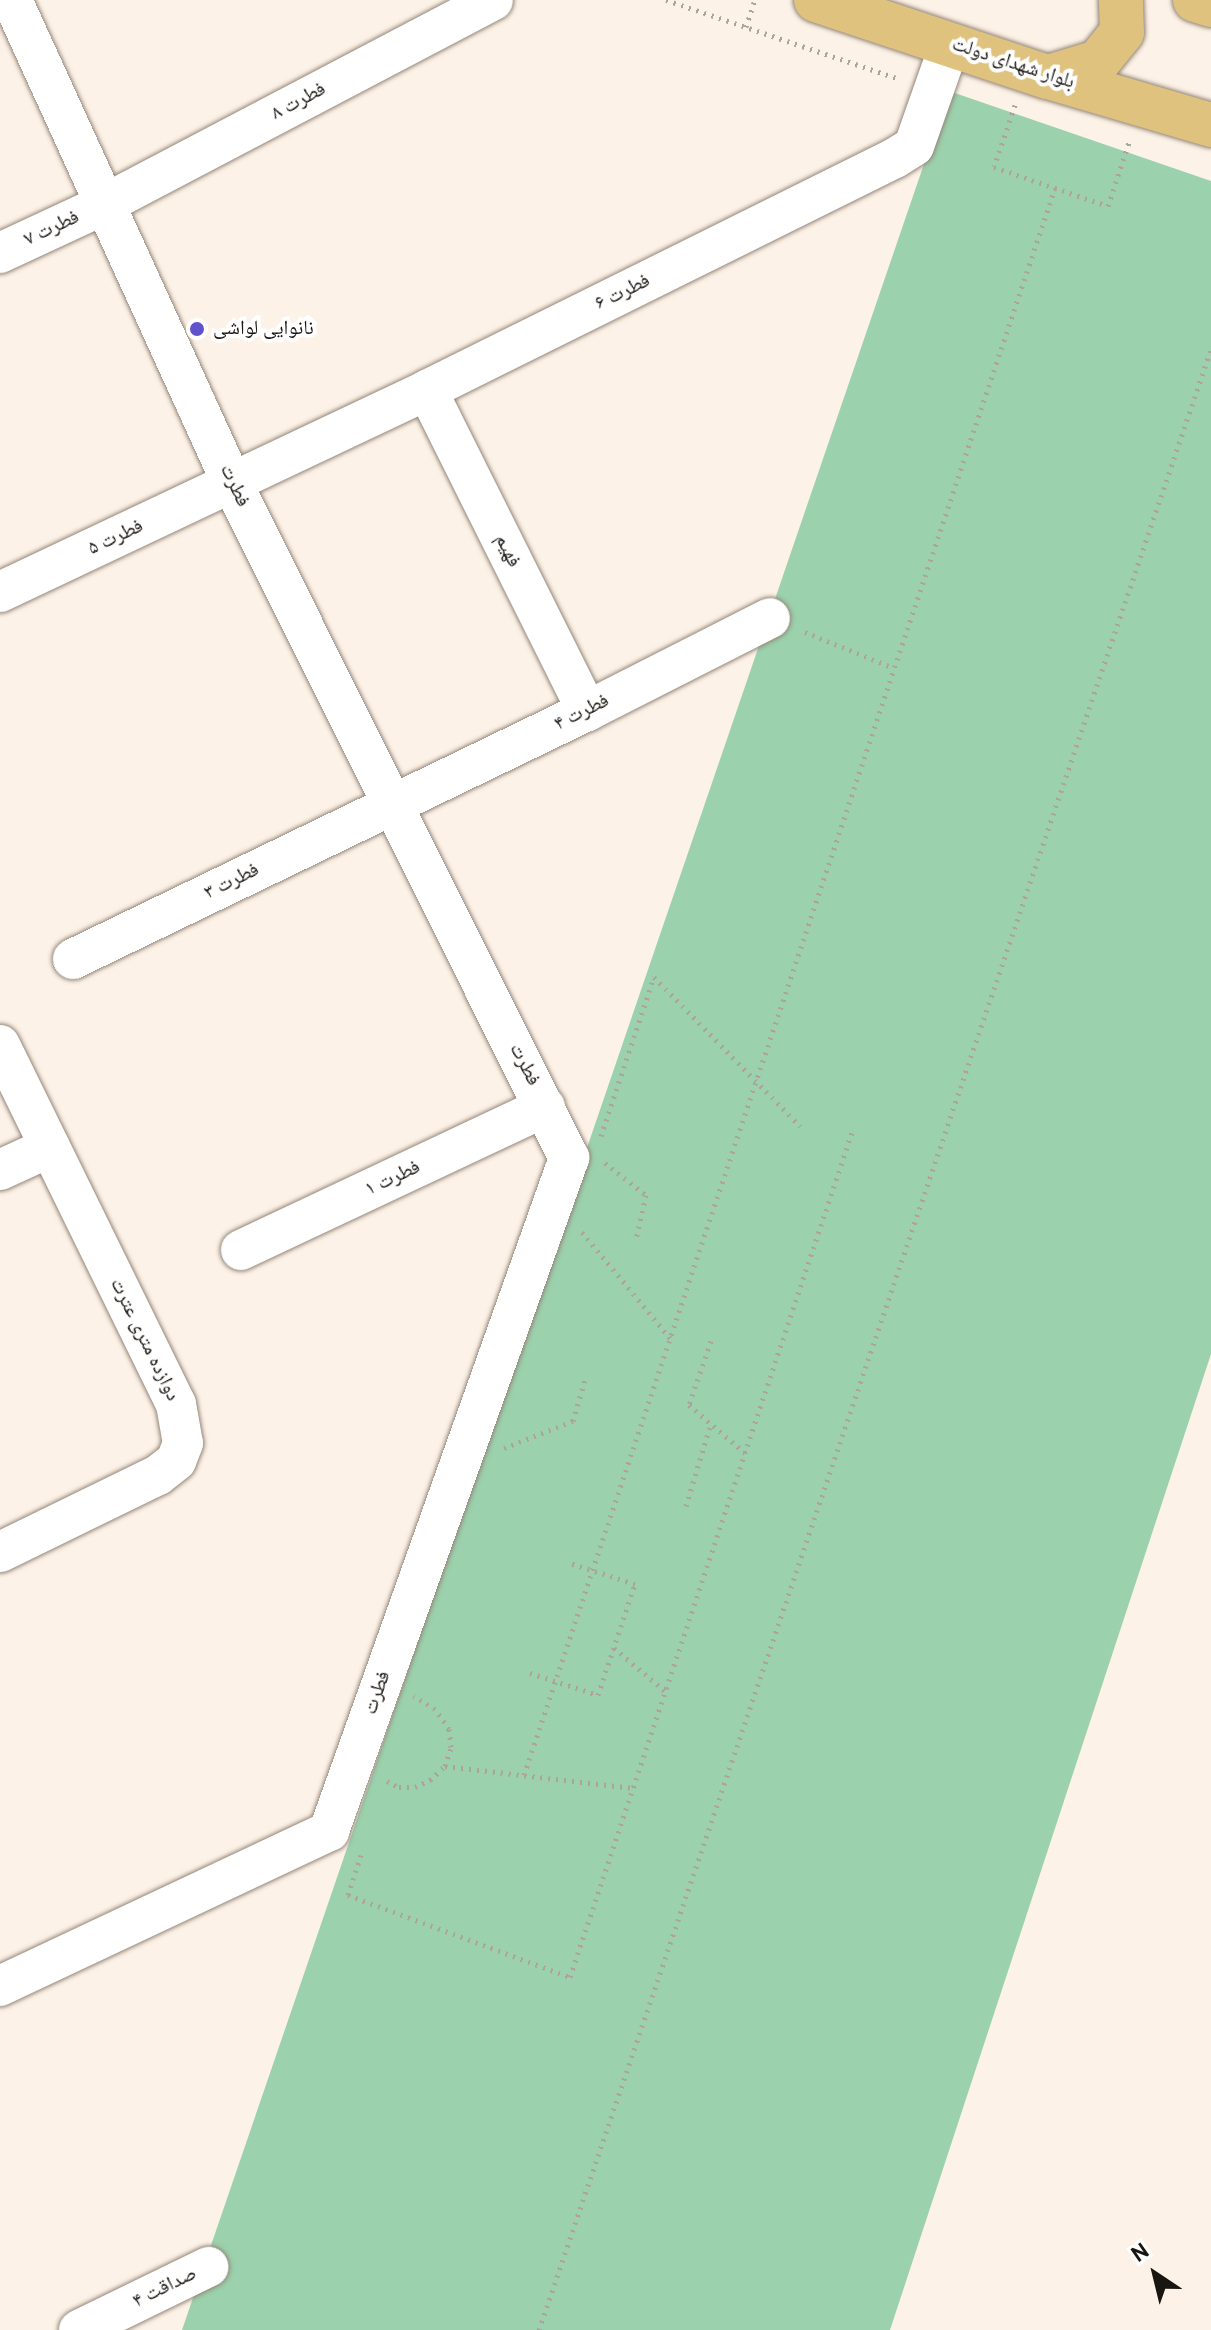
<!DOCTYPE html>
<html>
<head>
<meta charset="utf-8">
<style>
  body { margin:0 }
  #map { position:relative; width:1211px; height:2330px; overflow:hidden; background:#fdf2e7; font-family:Overpass,"Noto Naskh Arabic",sans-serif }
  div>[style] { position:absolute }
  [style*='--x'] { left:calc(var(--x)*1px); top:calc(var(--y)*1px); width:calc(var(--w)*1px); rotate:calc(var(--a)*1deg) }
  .forest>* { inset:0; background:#9bd1ad }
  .path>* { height:5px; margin-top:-2.5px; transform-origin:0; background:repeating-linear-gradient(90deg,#aca39a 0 2px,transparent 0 8px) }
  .roads { filter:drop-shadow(0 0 2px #938679) drop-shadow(0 0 2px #938679) }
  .minor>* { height:40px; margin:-20px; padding:0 20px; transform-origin:20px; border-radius:20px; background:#fff }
  .major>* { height:44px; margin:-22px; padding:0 22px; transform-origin:22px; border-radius:22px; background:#dec27e }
  .dots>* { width:22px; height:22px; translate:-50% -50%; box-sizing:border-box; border:4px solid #fff; border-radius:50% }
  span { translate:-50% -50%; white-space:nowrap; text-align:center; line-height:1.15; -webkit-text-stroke:8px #fff; paint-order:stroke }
  .street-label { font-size:20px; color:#191510 }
  .poi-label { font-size:20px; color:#191510 }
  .left { translate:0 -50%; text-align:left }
  .north { position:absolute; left:1115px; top:2234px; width:80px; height:80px; -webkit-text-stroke:6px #fff; paint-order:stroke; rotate:325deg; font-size:22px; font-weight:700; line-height:32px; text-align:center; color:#191510 }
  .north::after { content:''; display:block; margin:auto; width:28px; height:36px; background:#191510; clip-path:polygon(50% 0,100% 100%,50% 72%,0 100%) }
</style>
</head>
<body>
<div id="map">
  <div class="forest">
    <i style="clip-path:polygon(949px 91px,1211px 181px,1211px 1354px,890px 2330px,182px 2330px)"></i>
  </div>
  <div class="path">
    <i style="--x:666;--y:0;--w:247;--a:18.7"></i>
    <i style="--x:746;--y:27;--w:28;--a:-72"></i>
    <i style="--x:1015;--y:105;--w:65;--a:108.7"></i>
    <i style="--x:994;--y:167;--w:120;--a:18.9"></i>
    <i style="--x:1108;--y:206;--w:67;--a:-71.8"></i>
    <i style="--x:805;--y:632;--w:96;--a:22"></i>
    <i style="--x:601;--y:1136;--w:168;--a:-71.6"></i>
    <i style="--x:654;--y:977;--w:209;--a:45.6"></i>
    <i style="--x:605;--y:1163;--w:52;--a:38"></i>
    <i style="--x:646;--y:1195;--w:45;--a:102.8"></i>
    <i style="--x:582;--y:1232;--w:138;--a:50.3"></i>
    <i style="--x:711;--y:1341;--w:68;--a:109"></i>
    <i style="--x:689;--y:1405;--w:74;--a:40.6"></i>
    <i style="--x:504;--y:1448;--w:74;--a:-21.4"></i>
    <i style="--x:573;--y:1421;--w:47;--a:-73.9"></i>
    <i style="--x:686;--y:1506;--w:87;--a:-73.2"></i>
    <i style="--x:614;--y:1648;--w:67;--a:40.1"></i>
    <i style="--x:530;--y:1673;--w:71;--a:17.9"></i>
    <i style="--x:598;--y:1695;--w:117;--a:-71.6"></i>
    <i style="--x:635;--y:1584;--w:71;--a:-162.1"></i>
    <i style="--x:445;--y:1766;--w:189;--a:6.7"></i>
    <i style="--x:524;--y:1775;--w:1673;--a:-71.5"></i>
    <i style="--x:387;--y:1781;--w:13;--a:27"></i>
    <i style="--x:399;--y:1787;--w:16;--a:0"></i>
    <i style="--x:415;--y:1787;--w:17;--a:-25"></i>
    <i style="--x:430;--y:1780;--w:21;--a:-43"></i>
    <i style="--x:445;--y:1766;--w:20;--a:-72"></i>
    <i style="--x:451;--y:1747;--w:18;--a:-96"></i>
    <i style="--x:449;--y:1729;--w:24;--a:-125"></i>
    <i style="--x:435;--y:1709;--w:25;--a:-148"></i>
    <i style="--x:361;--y:1855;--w:42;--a:108"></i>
    <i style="--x:348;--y:1895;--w:237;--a:20.3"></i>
    <i style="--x:570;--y:1977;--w:891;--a:-71.54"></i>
    <i style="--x:539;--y:2330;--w:2092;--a:-71.26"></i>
  </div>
  <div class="roads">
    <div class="minor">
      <i style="--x:0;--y:253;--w:116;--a:-25"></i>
      <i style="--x:105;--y:204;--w:438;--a:-27.7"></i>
      <i style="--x:427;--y:390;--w:359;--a:63.5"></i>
      <i style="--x:0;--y:592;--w:472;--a:-25.3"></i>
      <i style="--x:427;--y:390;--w:522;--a:-26.37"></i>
      <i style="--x:895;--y:158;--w:22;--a:-32"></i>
      <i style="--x:914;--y:146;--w:108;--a:-70.6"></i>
      <i style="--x:73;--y:959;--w:571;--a:-25.76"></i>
      <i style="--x:587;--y:711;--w:205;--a:-26.9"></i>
      <i style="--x:0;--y:1045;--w:400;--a:63.9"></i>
      <i style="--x:176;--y:1404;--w:40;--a:80"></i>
      <i style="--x:183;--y:1443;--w:19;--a:111"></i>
      <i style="--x:176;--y:1461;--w:23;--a:142"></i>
      <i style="--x:158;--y:1475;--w:176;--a:154"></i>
      <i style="--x:0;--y:1170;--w:55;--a:-24.7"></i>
      <i style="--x:241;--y:1250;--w:336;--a:-25.2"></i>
      <i style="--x:0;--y:1986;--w:364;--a:-25.2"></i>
      <i style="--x:329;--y:1831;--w:715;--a:-70.37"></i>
      <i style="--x:569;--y:1158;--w:754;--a:-116.53"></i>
      <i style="--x:232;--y:483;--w:531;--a:-114.49"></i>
      <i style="--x:79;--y:2330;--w:144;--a:-26"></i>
    </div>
    <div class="major">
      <i style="--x:816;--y:0;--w:244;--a:18.4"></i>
      <i style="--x:1048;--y:77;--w:170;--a:16.4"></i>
      <i style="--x:1195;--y:0;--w:17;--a:17"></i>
      <i style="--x:1048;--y:77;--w:52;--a:-16.7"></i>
      <i style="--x:1098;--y:62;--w:38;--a:-51"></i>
      <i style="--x:1122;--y:32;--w:32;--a:-92"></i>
    </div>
  </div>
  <div class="dots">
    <i style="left:197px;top:329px;background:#5f52ca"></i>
  </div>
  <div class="street-label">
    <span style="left:1013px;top:64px;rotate:18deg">بلوار شهدای دولت</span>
    <span style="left:299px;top:102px;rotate:-28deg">فطرت ۸</span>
    <span style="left:52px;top:229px;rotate:-25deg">فطرت ۷</span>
    <span style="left:623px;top:293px;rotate:-26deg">فطرت ۶</span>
    <span style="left:234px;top:486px;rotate:65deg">فطرت</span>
    <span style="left:116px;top:538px;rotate:-25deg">فطرت ۵</span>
    <span style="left:507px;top:551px;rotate:64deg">فهیم</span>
    <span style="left:582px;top:713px;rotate:-26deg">فطرت ۴</span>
    <span style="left:232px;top:882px;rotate:-26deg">فطرت ۳</span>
    <span style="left:524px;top:1065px;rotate:63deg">فطرت</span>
    <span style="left:393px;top:1179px;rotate:-25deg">فطرت ۱</span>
    <span style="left:144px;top:1340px;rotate:64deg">دوازده متری عترت</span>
    <span style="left:378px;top:1693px;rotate:-70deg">فطرت</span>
    <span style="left:165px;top:2288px;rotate:-26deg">صداقت ۴</span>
  </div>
  <div class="poi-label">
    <span class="left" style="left:213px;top:329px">نانوایی لواشی</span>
  </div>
  <div class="north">N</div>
</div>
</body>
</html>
